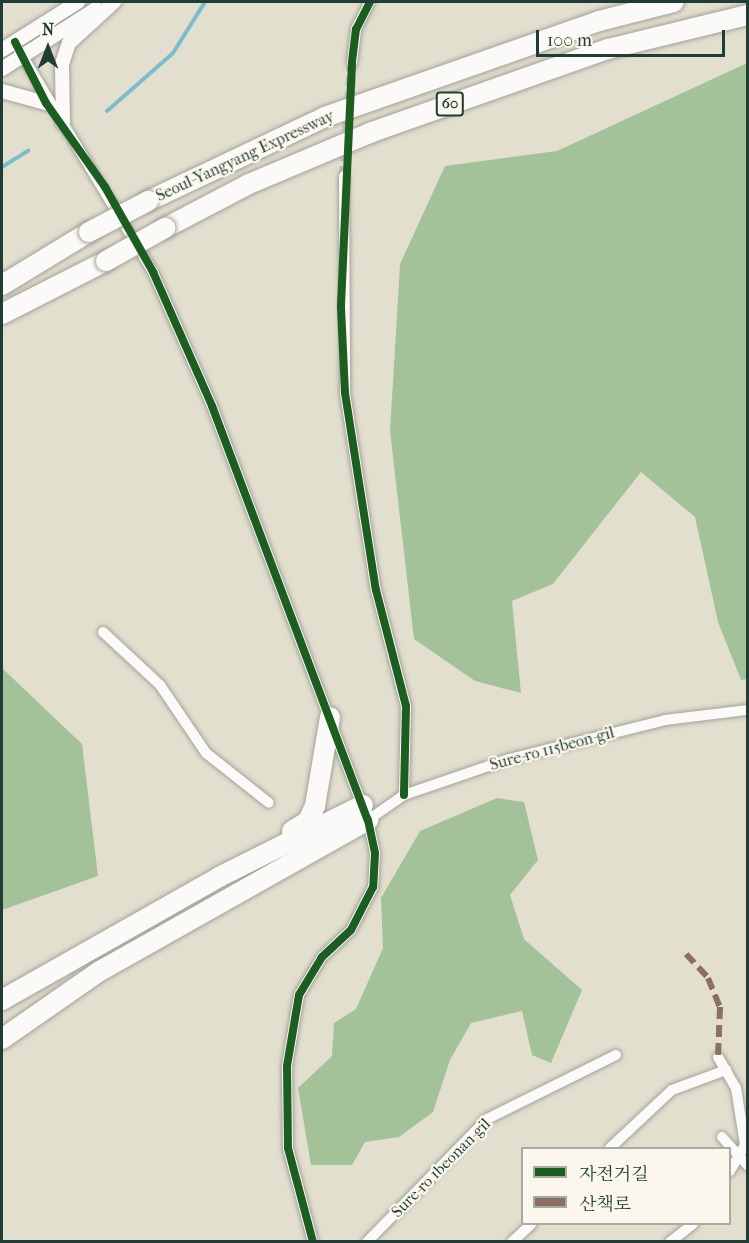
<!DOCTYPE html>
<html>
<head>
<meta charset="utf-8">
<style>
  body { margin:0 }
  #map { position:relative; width:749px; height:1243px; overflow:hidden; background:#e3dfcf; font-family:"IM FELL French Canon","Noto Serif KR",serif }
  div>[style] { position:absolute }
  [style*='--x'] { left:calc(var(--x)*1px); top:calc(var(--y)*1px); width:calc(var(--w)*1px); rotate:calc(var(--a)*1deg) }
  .forest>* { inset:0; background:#a4c299 }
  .stream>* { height:4px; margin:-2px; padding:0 2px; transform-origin:2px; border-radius:2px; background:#7cbcce }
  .minor-tunnel>* { height:10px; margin-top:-5px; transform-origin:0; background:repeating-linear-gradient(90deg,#bcbfb0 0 10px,transparent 0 15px) }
  .roads { filter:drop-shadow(0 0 2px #a2a399) drop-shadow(0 0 2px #a2a399) }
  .minor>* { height:10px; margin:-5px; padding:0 5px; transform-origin:5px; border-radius:5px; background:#fbfaf8 }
  .tertiary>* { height:14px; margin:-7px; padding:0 7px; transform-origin:7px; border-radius:7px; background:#fbfaf8 }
  .motorway>* { height:20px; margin:-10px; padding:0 10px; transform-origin:10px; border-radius:10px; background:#fbfaf8 }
  .bridges { filter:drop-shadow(0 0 2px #a2a399) drop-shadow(0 0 2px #a2a399) }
  .motorway-bridge>* { height:20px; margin:-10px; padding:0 10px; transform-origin:10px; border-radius:10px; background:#fbfaf8 }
  .quiet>* { height:6px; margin-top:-3px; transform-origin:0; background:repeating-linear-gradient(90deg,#8d6e63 0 12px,transparent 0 18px) }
  .cycleway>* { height:8px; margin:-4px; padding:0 4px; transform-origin:4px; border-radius:4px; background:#1b5e20 }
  span { translate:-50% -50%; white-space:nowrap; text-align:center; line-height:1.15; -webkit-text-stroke:4.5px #fbf7ec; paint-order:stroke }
  .shield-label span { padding:2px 4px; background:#fbf7ec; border:2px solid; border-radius:4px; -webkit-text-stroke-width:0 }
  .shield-label { font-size:15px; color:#1f3d34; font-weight:700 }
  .street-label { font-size:16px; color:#1f3d34 }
  .frame { position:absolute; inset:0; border:3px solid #1f3d34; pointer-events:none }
  .legend { position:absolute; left:521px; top:1147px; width:210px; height:78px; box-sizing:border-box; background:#fbf7ec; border:2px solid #a3ada2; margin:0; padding:8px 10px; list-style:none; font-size:18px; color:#1f3d34 }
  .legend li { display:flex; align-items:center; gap:12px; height:30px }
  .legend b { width:30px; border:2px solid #a3ada2 }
  .north { position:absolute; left:18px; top:18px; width:60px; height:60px; -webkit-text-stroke:4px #fbf7ec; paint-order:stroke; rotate:0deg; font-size:16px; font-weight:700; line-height:24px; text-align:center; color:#1f3d34 }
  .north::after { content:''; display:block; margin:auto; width:21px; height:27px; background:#1f3d34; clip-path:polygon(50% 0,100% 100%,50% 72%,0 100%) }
  .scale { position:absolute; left:536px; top:30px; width:189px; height:27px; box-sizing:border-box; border:3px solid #1f3d34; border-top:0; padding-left:8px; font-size:18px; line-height:21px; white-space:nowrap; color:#1f3d34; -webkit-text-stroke:4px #fbf7ec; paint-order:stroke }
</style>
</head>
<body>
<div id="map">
  <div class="forest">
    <i style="clip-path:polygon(747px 63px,747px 679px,741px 680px,718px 622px,695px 517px,641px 472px,553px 584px,512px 601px,521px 693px,475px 681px,414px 639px,390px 431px,400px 264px,445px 166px,557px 151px)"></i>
    <i style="clip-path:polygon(2px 668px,82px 744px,98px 876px,2px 910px)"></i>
    <i style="clip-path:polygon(497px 798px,524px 802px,538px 860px,510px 895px,524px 939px,582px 990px,551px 1063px,532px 1055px,522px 1011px,471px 1023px,450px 1060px,433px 1112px,399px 1137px,365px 1142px,352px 1165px,311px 1165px,298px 1088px,332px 1056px,334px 1023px,356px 1009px,383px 948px,381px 898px,420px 831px)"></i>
  </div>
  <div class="stream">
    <i style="--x:107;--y:111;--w:88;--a:-41.3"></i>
    <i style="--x:173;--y:53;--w:60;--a:-57.9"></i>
    <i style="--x:2;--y:167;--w:31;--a:-32"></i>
  </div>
  <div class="minor-tunnel">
    <i style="--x:344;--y:176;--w:113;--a:-86"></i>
  </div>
  <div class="roads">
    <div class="minor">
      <i style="--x:19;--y:50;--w:259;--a:58.9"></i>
      <i style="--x:153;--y:272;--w:146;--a:66.2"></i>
      <i style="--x:212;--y:406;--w:442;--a:69.4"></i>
      <i style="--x:368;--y:820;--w:34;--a:78"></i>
      <i style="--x:375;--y:853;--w:34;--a:93"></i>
      <i style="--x:373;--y:887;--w:48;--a:117.1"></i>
      <i style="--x:351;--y:930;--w:40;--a:137"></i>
      <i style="--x:322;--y:957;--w:44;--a:121.2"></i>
      <i style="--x:299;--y:995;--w:72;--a:99.6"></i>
      <i style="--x:287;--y:1066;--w:82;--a:89.3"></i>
      <i style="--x:288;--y:1148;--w:97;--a:75.1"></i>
      <i style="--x:352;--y:63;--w:34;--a:-83"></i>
      <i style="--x:356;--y:29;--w:30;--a:-63"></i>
      <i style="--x:344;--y:176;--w:217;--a:89.7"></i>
      <i style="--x:345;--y:393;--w:199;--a:81.1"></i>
      <i style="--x:376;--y:590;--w:120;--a:75.5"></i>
      <i style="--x:406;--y:706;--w:89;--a:91.3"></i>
      <i style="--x:103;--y:632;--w:78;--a:42.9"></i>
      <i style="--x:160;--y:685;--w:82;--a:55.9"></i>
      <i style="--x:206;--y:753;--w:80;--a:38.4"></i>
      <i style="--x:368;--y:820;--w:44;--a:-34.8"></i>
      <i style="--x:404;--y:795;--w:111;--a:-18.9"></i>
      <i style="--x:509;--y:759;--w:161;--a:-14"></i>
      <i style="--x:665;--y:720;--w:84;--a:-6.9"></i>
      <i style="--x:718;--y:1057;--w:36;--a:60"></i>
      <i style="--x:736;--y:1088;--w:58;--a:81"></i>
      <i style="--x:745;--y:1145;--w:30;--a:120"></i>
      <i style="--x:722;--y:1137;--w:39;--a:48"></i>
      <i style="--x:610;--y:1148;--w:85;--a:-43.1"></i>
      <i style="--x:672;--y:1090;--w:58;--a:-20.3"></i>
      <i style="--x:367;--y:1242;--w:172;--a:-45.7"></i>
      <i style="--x:487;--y:1119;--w:144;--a:-26.4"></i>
      <i style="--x:512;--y:1242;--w:26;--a:-43"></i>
      <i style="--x:670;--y:1242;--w:29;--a:-38"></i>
    </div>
    <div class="tertiary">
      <i style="--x:2;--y:50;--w:90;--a:-32.3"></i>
      <i style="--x:2;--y:69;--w:112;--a:-32.6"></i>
      <i style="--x:2;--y:91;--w:46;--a:15.3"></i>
      <i style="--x:63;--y:123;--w:59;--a:-91"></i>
      <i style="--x:62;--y:64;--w:22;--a:-72"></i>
      <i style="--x:69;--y:43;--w:61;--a:-42.3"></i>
    </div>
    <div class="motorway">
      <i style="--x:148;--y:201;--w:196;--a:-25.4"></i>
      <i style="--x:325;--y:117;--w:290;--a:-19.3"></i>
      <i style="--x:599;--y:21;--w:77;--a:-14.2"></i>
      <i style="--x:165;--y:228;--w:95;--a:-27.6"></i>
      <i style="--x:249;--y:184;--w:134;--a:-22.9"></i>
      <i style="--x:372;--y:132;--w:250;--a:-19.4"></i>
      <i style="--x:608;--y:49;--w:144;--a:-13.7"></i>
      <i style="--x:2;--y:285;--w:102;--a:-31.3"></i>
      <i style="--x:2;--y:314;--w:117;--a:-27"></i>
      <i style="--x:292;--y:831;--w:19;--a:-32"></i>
      <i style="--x:308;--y:821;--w:17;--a:-65"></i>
      <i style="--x:315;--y:806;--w:90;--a:-80.4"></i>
      <i style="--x:2;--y:1000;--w:249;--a:-29.5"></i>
      <i style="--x:219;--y:877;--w:161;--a:-26.6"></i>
      <i style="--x:2;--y:1039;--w:119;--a:-34.8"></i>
      <i style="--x:100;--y:971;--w:308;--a:-29.4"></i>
    </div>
  </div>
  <div class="bridges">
    <div class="motorway-bridge">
      <i style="--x:89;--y:232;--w:67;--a:-27.7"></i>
      <i style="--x:106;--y:261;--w:68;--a:-29.2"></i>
    </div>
  </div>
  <div class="quiet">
    <i style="--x:686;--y:954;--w:33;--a:47"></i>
    <i style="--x:708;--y:978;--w:31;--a:68"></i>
    <i style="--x:720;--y:1007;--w:50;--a:92.3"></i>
  </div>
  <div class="cycleway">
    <i style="--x:370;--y:2;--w:30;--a:117"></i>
    <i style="--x:356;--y:29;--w:34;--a:97"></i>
    <i style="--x:352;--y:63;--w:245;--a:92.6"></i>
    <i style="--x:341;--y:308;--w:85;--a:87.3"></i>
    <i style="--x:345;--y:393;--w:199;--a:81.1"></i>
    <i style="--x:376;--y:590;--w:120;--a:75.5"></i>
    <i style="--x:406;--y:706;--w:89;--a:91.3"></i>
    <i style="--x:15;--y:42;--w:68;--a:63.1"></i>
    <i style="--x:46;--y:103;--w:103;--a:54.9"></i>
    <i style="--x:105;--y:187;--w:98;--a:60.5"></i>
    <i style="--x:153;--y:272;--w:146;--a:66.2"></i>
    <i style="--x:212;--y:406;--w:442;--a:69.4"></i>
    <i style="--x:368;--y:820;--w:34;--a:78"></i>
    <i style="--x:375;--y:853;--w:34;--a:93"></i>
    <i style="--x:373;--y:887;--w:48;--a:117.1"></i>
    <i style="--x:351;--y:930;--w:40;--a:137"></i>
    <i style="--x:322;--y:957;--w:44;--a:121.2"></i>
    <i style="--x:299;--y:995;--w:72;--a:99.6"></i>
    <i style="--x:287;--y:1066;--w:82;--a:89.3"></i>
    <i style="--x:288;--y:1148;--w:97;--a:75.1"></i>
  </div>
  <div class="shield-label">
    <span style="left:450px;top:104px">60</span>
  </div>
  <div class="street-label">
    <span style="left:245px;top:156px;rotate:-25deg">Seoul-Yangyang Expressway</span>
    <span style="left:552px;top:749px;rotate:-15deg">Sure-ro 115beon-gil</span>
    <span style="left:441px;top:1168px;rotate:-45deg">Sure-ro 1beonan-gil</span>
  </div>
  <div class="frame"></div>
  <ul class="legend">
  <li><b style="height:8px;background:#1b5e20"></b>자전거길</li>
  <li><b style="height:8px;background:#8d6e63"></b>산책로</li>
  </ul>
  <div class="north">N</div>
  <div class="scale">100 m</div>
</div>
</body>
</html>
